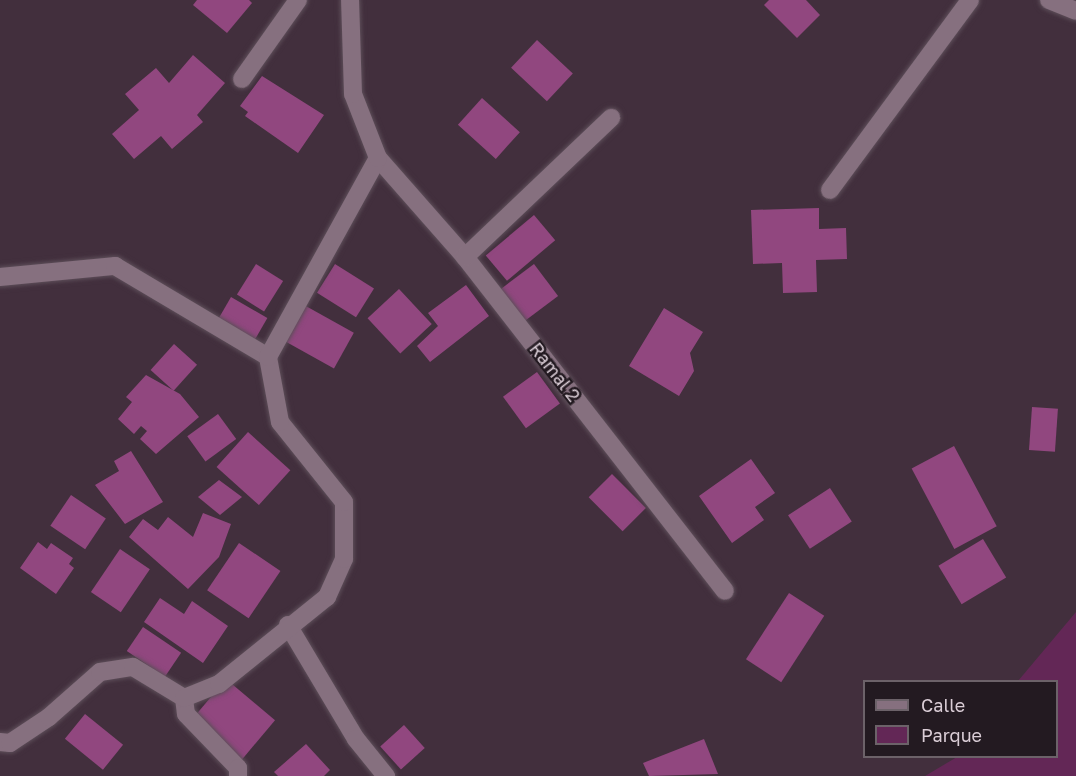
<!DOCTYPE html>
<html>
<head>
<meta charset="utf-8">
<style>
  body { margin:0 }
  #map { position:relative; width:1076px; height:776px; overflow:hidden; background:#422f3d; font-family:"Golos Text",sans-serif }
  div>[style] { position:absolute }
  [style*='--x'] { left:calc(var(--x)*1px); top:calc(var(--y)*1px); width:calc(var(--w)*1px); rotate:calc(var(--a)*1deg) }
  .green>* { inset:0; background:#632756 }
  .building>* { inset:0; background:#91477f; transform-origin:0 0 }
  .roads { filter:drop-shadow(0 0 2px #5d4e59) drop-shadow(0 0 2px #5d4e59) }
  .minor>* { height:18px; margin:-9px; padding:0 9px; transform-origin:9px; border-radius:9px; background:#86707f }
  span { translate:-50% -50%; white-space:nowrap; text-align:center; line-height:1.15; -webkit-text-stroke:5px #231a21; paint-order:stroke }
  .street-label { font-size:18px; color:#dacdd6 }
  .legend { position:absolute; left:863px; top:680px; width:195px; height:78px; box-sizing:border-box; background:#231a21; border:2px solid #6c6269; margin:0; padding:8px 10px; list-style:none; font-size:18px; color:#dacdd6 }
  .legend li { display:flex; align-items:center; gap:12px; height:30px }
  .legend b { width:30px; border:2px solid #6c6269 }
</style>
</head>
<body>
<div id="map">
  <div class="green">
    <i style="clip-path:polygon(1076px 612px,1076px 776px,925px 776px,957px 757px,1056px 756px,1056px 682px,1018px 681px)"></i>
  </div>
  <div class="building">
    <i style="clip-path:polygon(197px 0,249px 0,252px 3px,227px 33px,193px 5px)"></i>
    <i style="clip-path:polygon(769px 0,806px 0,820px 15px,797px 38px,764px 5px)"></i>
    <i style="left:537px;top:40px;width:49px;height:38px;rotate:43deg"></i>
    <i style="clip-path:polygon(193px 55px,225px 83px,197px 115px,203px 122px,172px 149px,161px 136px,134px 159px,112px 134px,139px 110px,125px 94px,156px 68px,169px 83px)"></i>
    <i style="clip-path:polygon(262px 76px,324px 115px,298px 153px,245px 116px,248px 112px,240px 106px)"></i>
    <i style="left:482px;top:98px;width:51px;height:36px;rotate:42deg"></i>
    <i style="clip-path:polygon(819px 208px,819px 229px,846px 228px,847px 259px,816px 260px,817px 292px,783px 293px,782px 263px,753px 264px,751px 210px)"></i>
    <i style="left:534px;top:215px;width:33px;height:63px;rotate:50deg"></i>
    <i style="left:256px;top:264px;width:32px;height:36px;rotate:32deg"></i>
    <i style="left:335px;top:264px;width:46px;height:34px;rotate:32deg"></i>
    <i style="left:534px;top:264px;width:40px;height:43px;rotate:53deg"></i>
    <i style="clip-path:polygon(466px 285px,489px 316px,430px 362px,417px 346px,438px 326px,428px 313px)"></i>
    <i style="left:399px;top:289px;width:48px;height:43px;rotate:47deg"></i>
    <i style="left:231px;top:297px;width:42px;height:26px;rotate:30deg"></i>
    <i style="left:304px;top:305px;width:57px;height:41px;rotate:29deg"></i>
    <i style="clip-path:polygon(664px 308px,703px 332px,690px 353px,694px 371px,679px 396px,629px 366px)"></i>
    <i style="left:174px;top:344px;width:31px;height:35px;rotate:42deg"></i>
    <i style="left:537px;top:372px;width:39px;height:42px;rotate:54deg"></i>
    <i style="clip-path:polygon(146px 375px,180px 394px,199px 417px,156px 454px,140px 439px,147px 431px,141px 426px,134px 434px,118px 419px,132px 402px,126px 397px)"></i>
    <i style="left:1032px;top:407px;width:26px;height:43px;rotate:4deg"></i>
    <i style="left:218px;top:414px;width:31px;height:38px;rotate:54deg"></i>
    <i style="left:248px;top:432px;width:57px;height:47px;rotate:42deg"></i>
    <i style="left:954px;top:446px;width:91px;height:48px;rotate:62deg"></i>
    <i style="clip-path:polygon(131px 451px,163px 502px,125px 524px,95px 485px,119px 471px,114px 461px)"></i>
    <i style="clip-path:polygon(751px 459px,775px 493px,755px 507px,764px 520px,732px 543px,699px 496px)"></i>
    <i style="left:612px;top:474px;width:48px;height:33px;rotate:45deg"></i>
    <i style="clip-path:polygon(219px 480px,242px 497px,220px 515px,198px 497px)"></i>
    <i style="left:830px;top:488px;width:40px;height:50px;rotate:57deg"></i>
    <i style="left:71px;top:495px;width:42px;height:37px;rotate:34deg"></i>
    <i style="clip-path:polygon(203px 513px,231px 524px,219px 557px,188px 589px,129px 537px,143px 519px,158px 530px,168px 517px,193px 537px)"></i>
    <i style="left:983px;top:539px;width:45px;height:52px;rotate:59deg"></i>
    <i style="clip-path:polygon(38px 542px,47px 549px,51px 543px,73px 558px,69px 564px,74px 568px,56px 594px,20px 568px)"></i>
    <i style="left:239px;top:543px;width:50px;height:57px;rotate:34deg"></i>
    <i style="left:120px;top:549px;width:36px;height:52px;rotate:34deg"></i>
    <i style="left:789px;top:593px;width:42px;height:79px;rotate:33deg"></i>
    <i style="clip-path:polygon(160px 598px,184px 614px,192px 601px,228px 626px,203px 663px,144px 622px)"></i>
    <i style="left:143px;top:627px;width:46px;height:29px;rotate:34deg"></i>
    <i style="left:226px;top:679px;width:64px;height:52px;rotate:40deg"></i>
    <i style="left:85px;top:714px;width:49px;height:32px;rotate:39deg"></i>
    <i style="left:404px;top:725px;width:31px;height:32px;rotate:48deg"></i>
    <i style="clip-path:polygon(704px 739px,718px 774px,649px 776px,643px 763px)"></i>
    <i style="clip-path:polygon(306px 744px,330px 770px,324px 776px,278px 776px,274px 772px)"></i>
  </div>
  <div class="roads">
    <div class="minor">
      <i style="--x:1049;--y:0;--w:29;--a:22"></i>
      <i style="--x:242;--y:79;--w:97;--a:-54.7"></i>
      <i style="--x:378;--y:158;--w:132;--a:48.7"></i>
      <i style="--x:465;--y:257;--w:423;--a:52.1"></i>
      <i style="--x:830;--y:190;--w:236;--a:-53.6"></i>
      <i style="--x:465;--y:257;--w:202;--a:-43.6"></i>
      <i style="--x:0;--y:277;--w:116;--a:-5.5"></i>
      <i style="--x:115;--y:266;--w:178;--a:30.7"></i>
      <i style="--x:288;--y:625;--w:133;--a:59.2"></i>
      <i style="--x:356;--y:739;--w:48;--a:51"></i>
      <i style="--x:184;--y:698;--w:16;--a:83"></i>
      <i style="--x:186;--y:714;--w:75;--a:46.1"></i>
      <i style="--x:238;--y:768;--w:8;--a:90"></i>
      <i style="--x:0;--y:742;--w:10;--a:6"></i>
      <i style="--x:10;--y:743;--w:47;--a:-33.7"></i>
      <i style="--x:49;--y:717;--w:68;--a:-41.4"></i>
      <i style="--x:100;--y:672;--w:33;--a:-9"></i>
      <i style="--x:133;--y:667;--w:60;--a:31.3"></i>
      <i style="--x:184;--y:698;--w:38;--a:-22"></i>
      <i style="--x:219;--y:684;--w:139;--a:-38.9"></i>
      <i style="--x:327;--y:597;--w:42;--a:-65.9"></i>
      <i style="--x:344;--y:559;--w:57;--a:-90"></i>
      <i style="--x:344;--y:502;--w:102;--a:-128.7"></i>
      <i style="--x:280;--y:422;--w:66;--a:-100.5"></i>
      <i style="--x:268;--y:357;--w:227;--a:-61.1"></i>
      <i style="--x:378;--y:158;--w:69;--a:-111.3"></i>
      <i style="--x:353;--y:94;--w:94;--a:-91.8"></i>
    </div>
  </div>
  <div class="street-label">
    <span style="left:555px;top:372px;rotate:52deg">Ramal 2</span>
  </div>
  <ul class="legend">
  <li><b style="height:8px;background:#86707f"></b>Calle</li>
  <li><b style="height:16px;background:#632756"></b>Parque</li>
  </ul>
</div>
</body>
</html>
